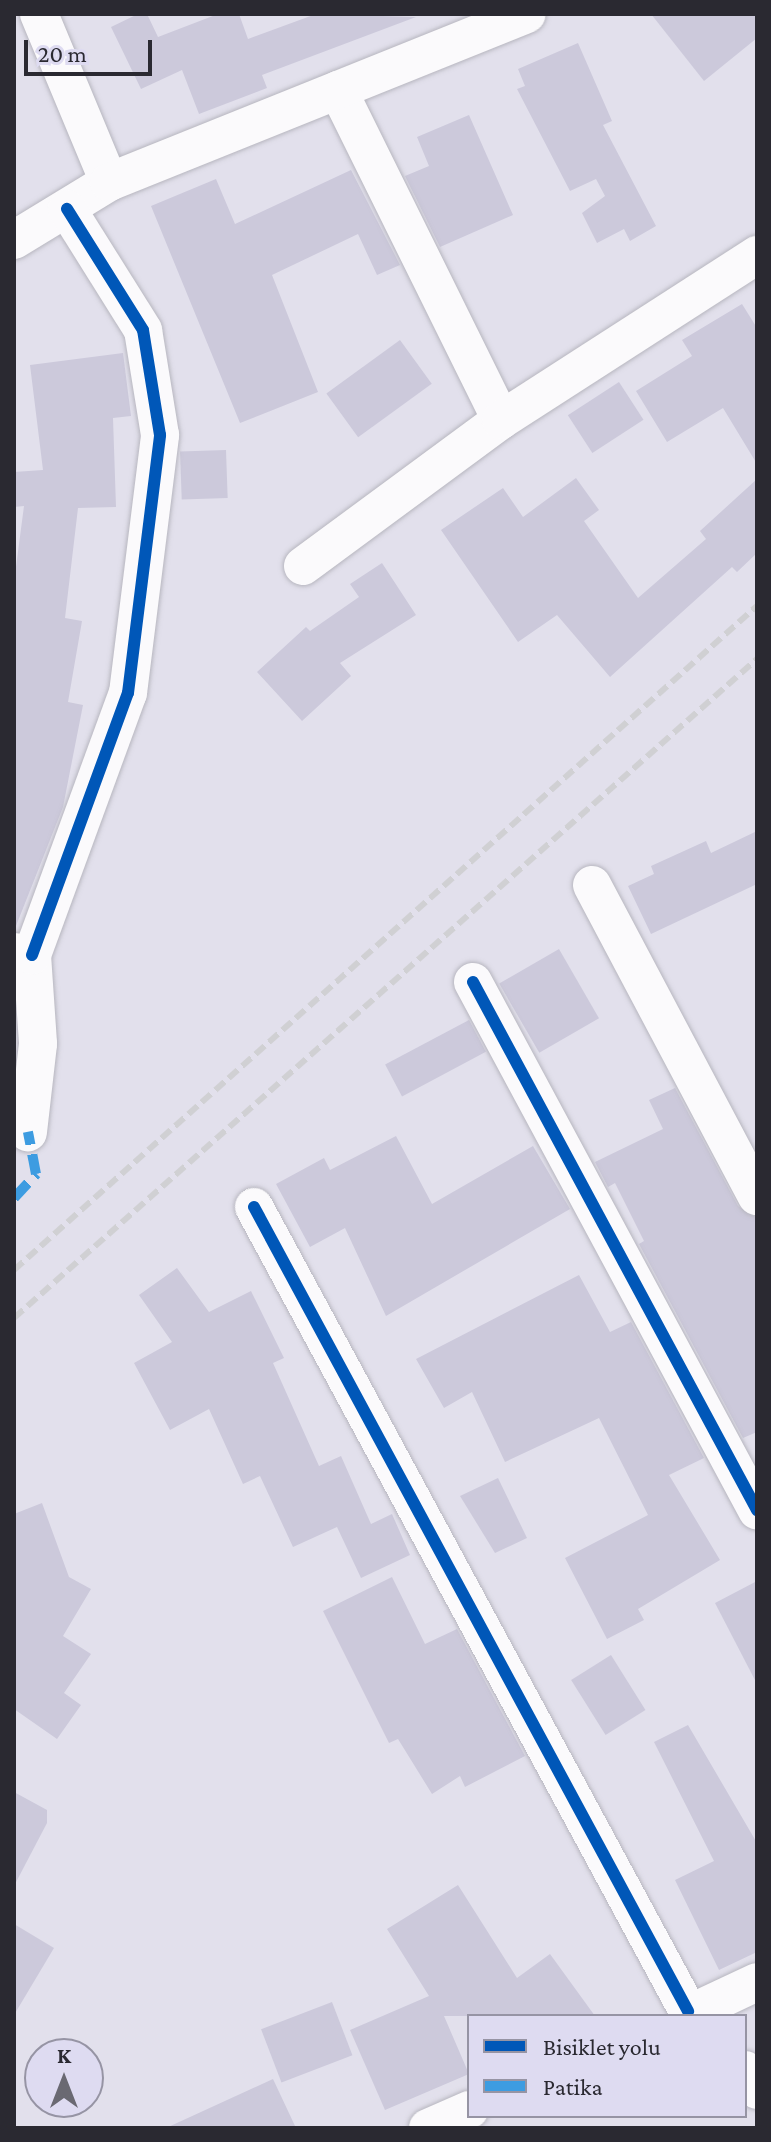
<!DOCTYPE html>
<html>
<head>
<meta charset="utf-8">
<style>
  body { margin:0 }
  #map { position:relative; width:771px; height:2142px; overflow:hidden; background:#e2e0ec; font-family:"Crimson Pro",serif }
  div>[style] { position:absolute }
  [style*='--x'] { left:calc(var(--x)*1px); top:calc(var(--y)*1px); width:calc(var(--w)*1px); rotate:calc(var(--a)*1deg) }
  .building>* { inset:0; background:#ccc9db; transform-origin:0 0 }
  .roads { filter:drop-shadow(0 0 2px #b7b6bf) drop-shadow(0 0 2px #b7b6bf) }
  .street>* { height:38px; margin:-19px; padding:0 19px; transform-origin:19px; border-radius:19px; background:#fbfafc }
  .rail>* { height:6px; margin-top:-3px; transform-origin:0; background:repeating-linear-gradient(90deg,#d0d0d3 0 12px,transparent 0 18px) }
  .quiet>* { height:10px; margin-top:-5px; transform-origin:0; background:repeating-linear-gradient(90deg,#3d9ce1 0 20px,transparent 0 30px) }
  .cycleway>* { height:12px; margin:-6px; padding:0 6px; transform-origin:6px; border-radius:6px; background:#0057b8 }
  span { translate:-50% -50%; white-space:nowrap; text-align:center; line-height:1.15; -webkit-text-stroke:8px #dedbf1; paint-order:stroke }
  .frame { position:absolute; inset:0; border:16px solid #2a2931; pointer-events:none }
  .legend { position:absolute; left:467px; top:2014px; width:280px; height:104px; box-sizing:border-box; background:#dedbf1; border:2px solid #9694a4; margin:0; padding:10px 14px; list-style:none; font-size:24px; color:#2a2931 }
  .legend li { display:flex; align-items:center; gap:16px; height:40px }
  .legend b { width:40px; border:2px solid #9694a4 }
  .north { position:absolute; left:24px; top:2038px; width:80px; height:80px; box-sizing:border-box; background:#dedbf1; border:2px solid #9694a4; border-radius:50%; rotate:0deg; font-size:22px; font-weight:700; line-height:32px; text-align:center; color:#2a2931 }
  .north::after { content:''; display:block; margin:auto; width:28px; height:36px; background:#6a6972; clip-path:polygon(50% 0,100% 100%,50% 72%,0 100%) }
  .scale { position:absolute; left:24px; top:40px; width:128px; height:36px; box-sizing:border-box; border:4px solid #2a2931; border-top:0; padding-left:10px; font-size:24px; line-height:28px; white-space:nowrap; color:#2a2931; -webkit-text-stroke:6px #dedbf1; paint-order:stroke }
</style>
</head>
<body>
<div id="map">
  <div class="building">
    <i style="clip-path:polygon(138px 14px,147px 14px,158px 37px,218px 14px,239px 14px,248px 39px,316px 14px,416px 17px,262px 75px,267px 88px,199px 114px,182px 70px,141px 89px,111px 27px)"></i>
    <i style="clip-path:polygon(651px 14px,757px 14px,757px 38px,704px 81px)"></i>
    <i style="clip-path:polygon(578px 43px,612px 121px,603px 125px,656px 226px,630px 241px,624px 229px,597px 243px,582px 213px,605px 196px,596px 179px,570px 191px,517px 89px,525px 86px,518px 69px)"></i>
    <i style="clip-path:polygon(469px 115px,513px 215px,440px 247px,405px 176px,429px 166px,417px 137px)"></i>
    <i style="clip-path:polygon(351px 170px,400px 265px,377px 275px,358px 234px,272px 275px,318px 392px,240px 423px,151px 206px,216px 179px,235px 224px)"></i>
    <i style="clip-path:polygon(742px 304px,757px 328px,757px 464px,723px 408px,667px 442px,636px 391px,692px 356px,682px 340px)"></i>
    <i style="left:400px;top:340px;width:54px;height:91px;rotate:54deg"></i>
    <i style="clip-path:polygon(123px 353px,131px 416px,113px 418px,116px 507px,78px 508px,65px 618px,82px 621px,68px 702px,83px 705px,63px 807px,14px 931px,14px 582px,24px 506px,14px 507px,14px 472px,43px 470px,30px 365px)"></i>
    <i style="left:619px;top:382px;width:45px;height:61px;rotate:57deg"></i>
    <i style="left:226px;top:450px;width:48px;height:46px;rotate:88deg"></i>
    <i style="clip-path:polygon(576px 478px,599px 510px,584px 521px,638px 598px,706px 539px,700px 531px,757px 479px,757px 553px,737px 572px,732px 567px,610px 677px,557px 615px,518px 642px,441px 530px,503px 488px,523px 517px)"></i>
    <i style="clip-path:polygon(382px 563px,416px 615px,340px 663px,351px 676px,302px 721px,257px 672px,306px 627px,310px 631px,359px 597px,350px 584px)"></i>
    <i style="clip-path:polygon(757px 831px,757px 884px,651px 934px,628px 886px,654px 874px,651px 866px,706px 841px,711px 853px)"></i>
    <i style="left:559px;top:949px;width:80px;height:69px;rotate:60deg"></i>
    <i style="left:469px;top:1020px;width:36px;height:95px;rotate:62deg"></i>
    <i style="clip-path:polygon(675px 1088px,738px 1206px,757px 1218px,757px 1432px,743px 1438px,639px 1244px,644px 1241px,615px 1183px,608px 1187px,595px 1162px,663px 1129px,649px 1100px)"></i>
    <i style="clip-path:polygon(396px 1136px,432px 1204px,533px 1146px,570px 1209px,386px 1316px,345px 1228px,310px 1247px,276px 1184px,324px 1158px,330px 1170px)"></i>
    <i style="clip-path:polygon(177px 1268px,209px 1312px,251px 1291px,284px 1358px,273px 1363px,319px 1466px,341px 1456px,371px 1524px,392px 1514px,410px 1555px,361px 1578px,337px 1527px,293px 1547px,260px 1476px,243px 1484px,209px 1409px,170px 1430px,134px 1363px,172px 1342px,139px 1295px)"></i>
    <i style="clip-path:polygon(579px 1275px,610px 1332px,631px 1322px,704px 1458px,669px 1475px,720px 1560px,638px 1609px,644px 1620px,607px 1639px,565px 1558px,648px 1515px,599px 1418px,505px 1462px,472px 1392px,444px 1408px,416px 1359px)"></i>
    <i style="clip-path:polygon(498px 1478px,527px 1538px,495px 1553px,460px 1496px)"></i>
    <i style="clip-path:polygon(42px 1503px,69px 1577px,91px 1589px,63px 1636px,91px 1654px,64px 1693px,81px 1705px,57px 1739px,14px 1709px,14px 1514px)"></i>
    <i style="clip-path:polygon(392px 1577px,425px 1644px,457px 1629px,525px 1756px,465px 1787px,460px 1776px,432px 1794px,398px 1739px,389px 1743px,323px 1611px)"></i>
    <i style="clip-path:polygon(757px 1581px,757px 1684px,715px 1603px)"></i>
    <i style="left:611px;top:1655px;width:65px;height:47px;rotate:58deg"></i>
    <i style="clip-path:polygon(688px 1725px,757px 1843px,757px 1952px,719px 1970px,675px 1880px,714px 1861px,654px 1742px)"></i>
    <i style="clip-path:polygon(14px 1792px,47px 1810px,47px 1823px,14px 1886px)"></i>
    <i style="clip-path:polygon(458px 1885px,517px 1978px,550px 1954px,595px 2016px,444px 2016px,469px 2074px,385px 2110px,350px 2030px,429px 1996px,387px 1929px)"></i>
    <i style="clip-path:polygon(14px 1924px,54px 1948px,14px 2015px)"></i>
    <i style="left:332px;top:2002px;width:57px;height:76px;rotate:69deg"></i>
    <i style="clip-path:polygon(273px 2079px,296px 2128px,166px 2128px)"></i>
  </div>
  <div class="roads">
    <div class="street">
      <i style="--x:39;--y:14;--w:182;--a:67.4"></i>
      <i style="--x:338;--y:90;--w:368;--a:63.7"></i>
      <i style="--x:14;--y:240;--w:111;--a:-31.4"></i>
      <i style="--x:109;--y:182;--w:450;--a:-21.9"></i>
      <i style="--x:303;--y:566;--w:246;--a:-36.4"></i>
      <i style="--x:501;--y:420;--w:305;--a:-32.8"></i>
      <i style="--x:592;--y:885;--w:352;--a:62.1"></i>
      <i style="--x:14;--y:952;--w:18;--a:9"></i>
      <i style="--x:32;--y:955;--w:89;--a:86.1"></i>
      <i style="--x:38;--y:1044;--w:89;--a:96.5"></i>
      <i style="--x:32;--y:955;--w:279;--a:-69.9"></i>
      <i style="--x:128;--y:693;--w:260;--a:-82.9"></i>
      <i style="--x:160;--y:435;--w:106;--a:-99.2"></i>
      <i style="--x:143;--y:330;--w:143;--a:-122.1"></i>
      <i style="--x:473;--y:982;--w:600;--a:61.73"></i>
      <i style="--x:254;--y:1207;--w:914;--a:61.64"></i>
      <i style="--x:706;--y:2006;--w:56;--a:-25.2"></i>
      <i style="--x:745;--y:2070;--w:23;--a:59"></i>
      <i style="--x:428;--y:2128;--w:45;--a:-23.7"></i>
    </div>
  </div>
  <div class="rail">
    <i style="--x:14;--y:1270;--w:996;--a:-41.79"></i>
    <i style="--x:14;--y:1318;--w:993;--a:-41.57"></i>
  </div>
  <div class="quiet">
    <i style="--x:14;--y:1198;--w:33;--a:-47"></i>
    <i style="--x:36;--y:1174;--w:43;--a:-100.8"></i>
  </div>
  <div class="cycleway">
    <i style="--x:32;--y:955;--w:279;--a:-69.9"></i>
    <i style="--x:128;--y:693;--w:260;--a:-82.9"></i>
    <i style="--x:160;--y:435;--w:106;--a:-99.2"></i>
    <i style="--x:143;--y:330;--w:143;--a:-122.1"></i>
    <i style="--x:473;--y:982;--w:600;--a:61.73"></i>
    <i style="--x:254;--y:1207;--w:914;--a:61.64"></i>
  </div>
  <div class="frame"></div>
  <ul class="legend">
  <li><b style="height:10px;background:#0057b8"></b>Bisiklet yolu</li>
  <li><b style="height:10px;background:#3d9ce1"></b>Patika</li>
  </ul>
  <div class="north">K</div>
  <div class="scale">20 m</div>
</div>
</body>
</html>
